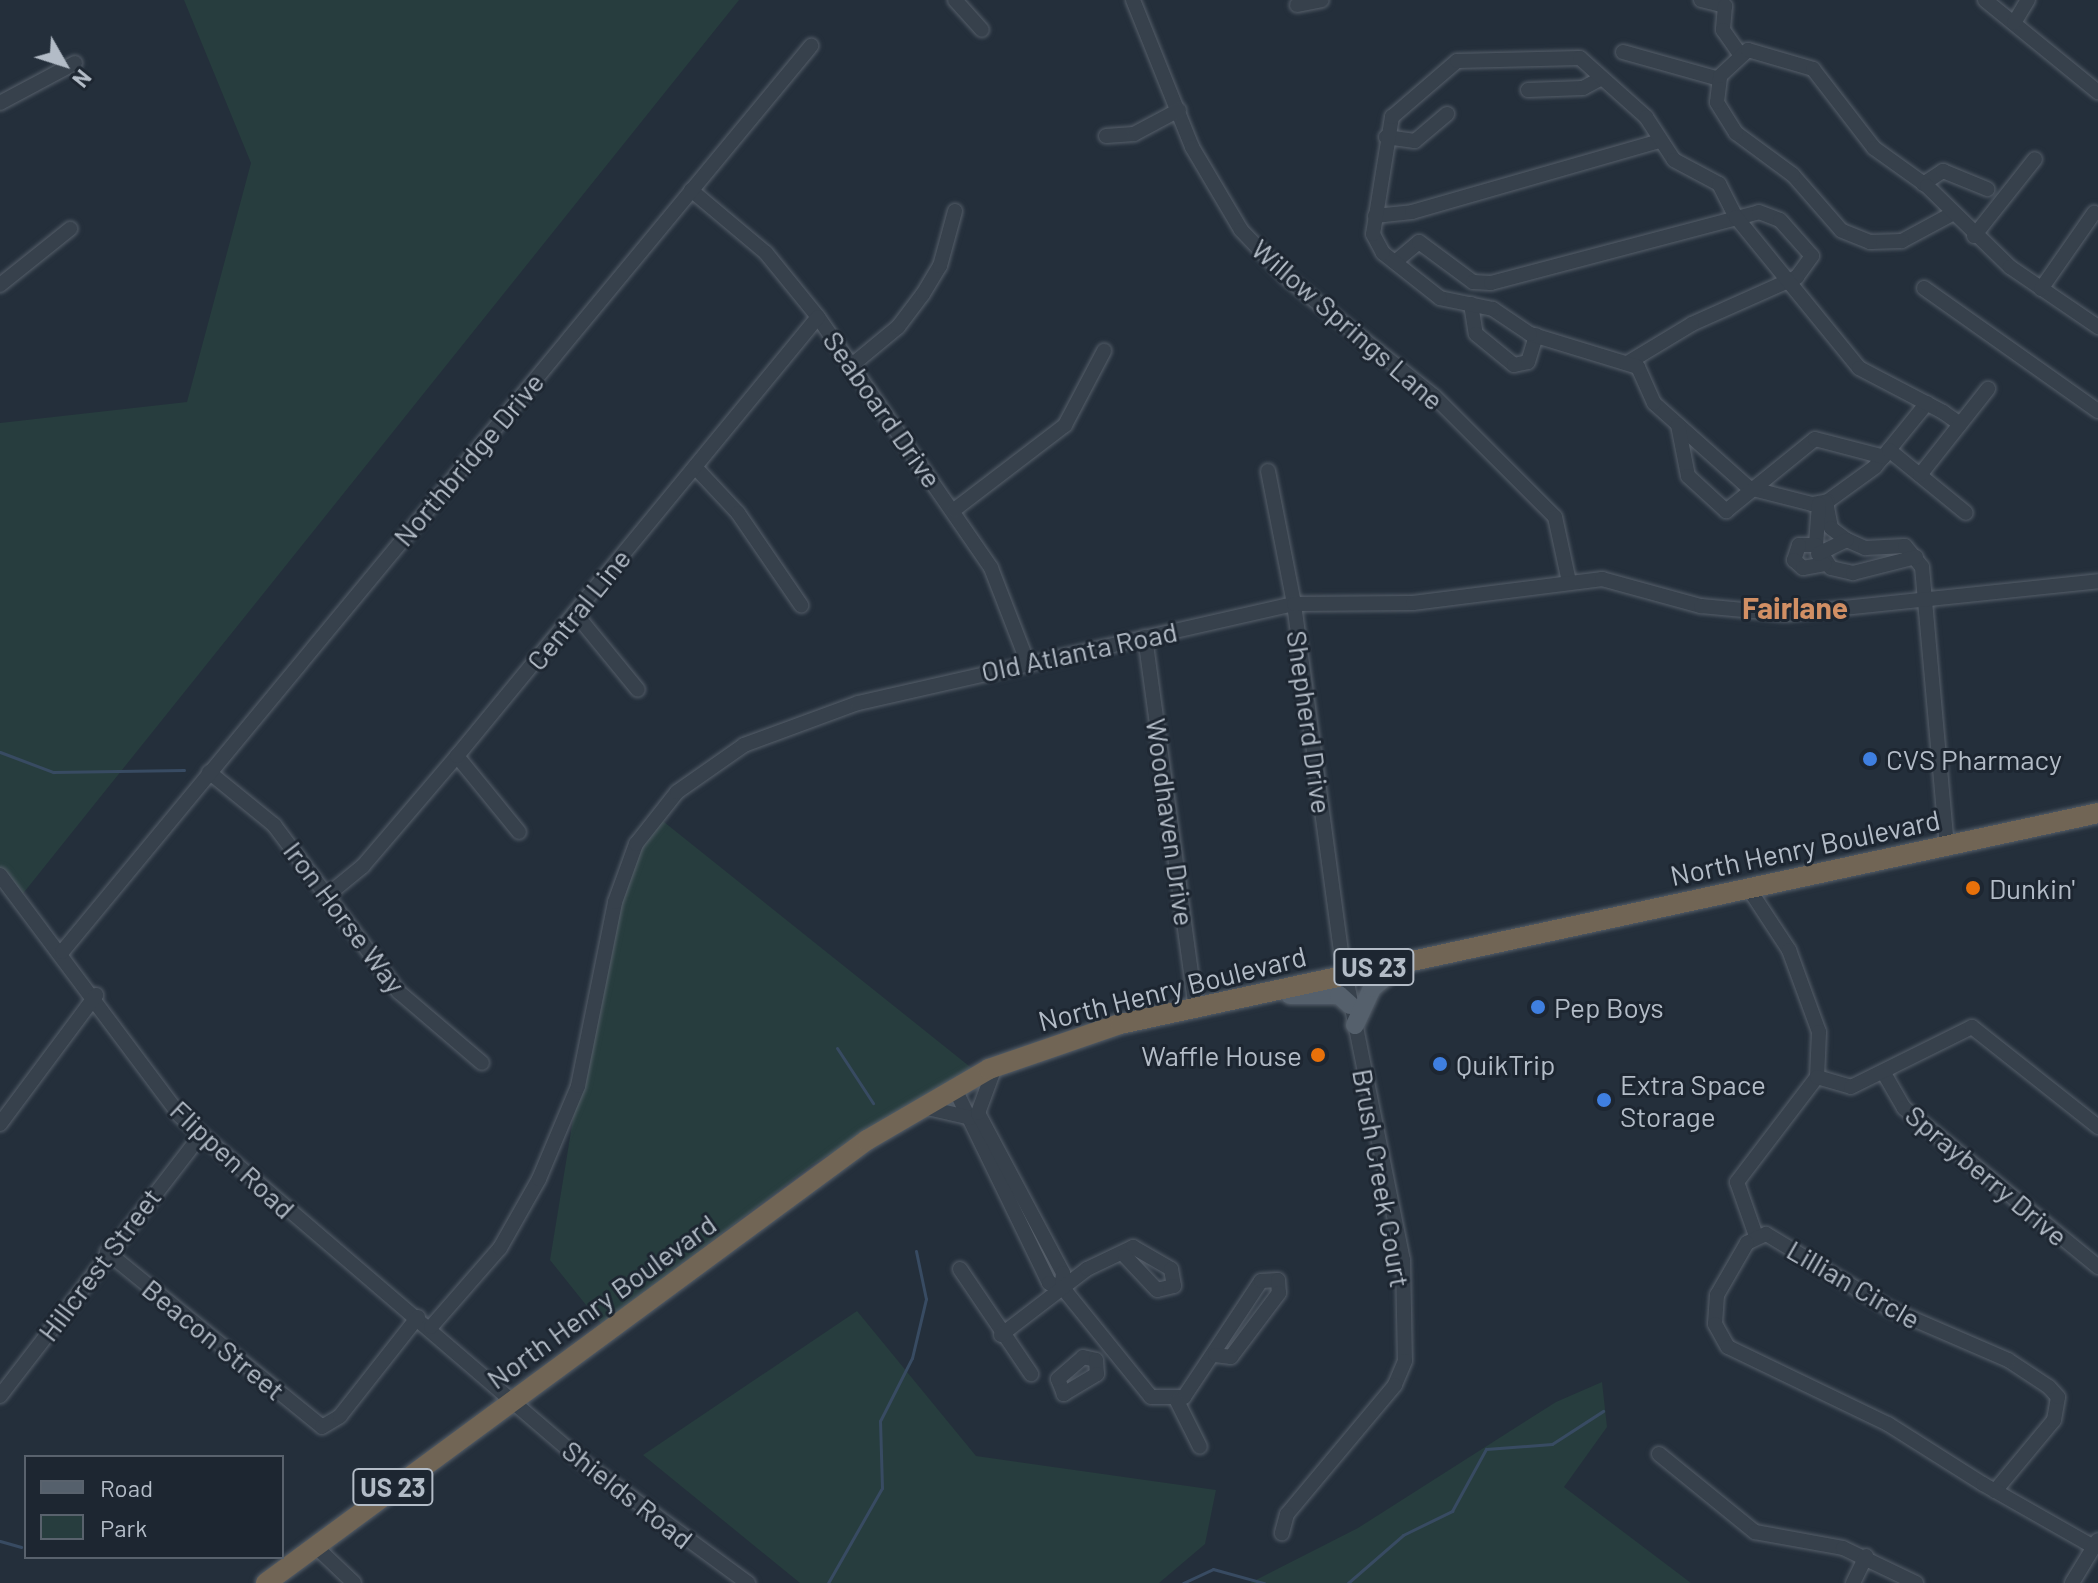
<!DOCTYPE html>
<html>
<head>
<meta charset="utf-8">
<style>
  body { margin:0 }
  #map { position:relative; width:2098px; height:1583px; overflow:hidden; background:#242f3b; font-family:Barlow,sans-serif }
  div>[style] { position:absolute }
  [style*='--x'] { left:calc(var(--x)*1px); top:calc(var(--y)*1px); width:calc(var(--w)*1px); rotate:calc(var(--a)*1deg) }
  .green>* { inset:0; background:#273d3e }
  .stream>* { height:3px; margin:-1.5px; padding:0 1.5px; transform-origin:1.5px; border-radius:1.5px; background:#384b62 }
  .roads { filter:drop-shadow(0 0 2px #565f6a) drop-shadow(0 0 2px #565f6a) }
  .minor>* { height:14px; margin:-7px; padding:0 7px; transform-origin:7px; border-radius:7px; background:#37414c }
  .major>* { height:18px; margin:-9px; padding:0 9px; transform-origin:9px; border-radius:9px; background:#55606c }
  .highway>* { height:20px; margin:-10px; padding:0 10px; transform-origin:10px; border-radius:10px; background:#716555 }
  .dots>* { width:22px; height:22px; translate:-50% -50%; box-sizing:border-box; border:4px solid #1d2631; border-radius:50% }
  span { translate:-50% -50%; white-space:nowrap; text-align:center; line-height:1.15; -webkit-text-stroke:6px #1d2631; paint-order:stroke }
  .shield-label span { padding:2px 6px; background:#1d2631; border:2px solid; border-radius:6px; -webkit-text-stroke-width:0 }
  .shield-label { font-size:26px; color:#b3bcc7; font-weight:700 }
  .street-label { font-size:28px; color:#b3bcc7 }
  .poi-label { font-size:28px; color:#b3bcc7 }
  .left { translate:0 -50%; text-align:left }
  .right { translate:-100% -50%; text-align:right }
  .neighbourhood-label { font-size:30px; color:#d18f64; font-weight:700 }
  .legend { position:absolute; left:24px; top:1455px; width:260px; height:104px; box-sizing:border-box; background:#1d2631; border:2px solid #59626d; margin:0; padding:10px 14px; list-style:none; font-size:24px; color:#b3bcc7 }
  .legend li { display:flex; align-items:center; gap:16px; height:40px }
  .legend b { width:40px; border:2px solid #59626d }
  .north { position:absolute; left:24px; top:24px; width:80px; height:80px; -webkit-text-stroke:6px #1d2631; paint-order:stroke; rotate:129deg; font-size:22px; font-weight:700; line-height:32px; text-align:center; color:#b3bcc7 }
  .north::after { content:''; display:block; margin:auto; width:28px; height:36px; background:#b3bcc7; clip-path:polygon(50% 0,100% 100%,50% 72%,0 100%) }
</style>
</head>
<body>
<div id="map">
  <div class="green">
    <i style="clip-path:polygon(184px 0,739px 0,21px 896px,0 871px,0 423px,187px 402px,251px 163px)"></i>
    <i style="clip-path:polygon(659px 818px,974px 1070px,812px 1165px,602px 1325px,550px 1260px,599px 960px,624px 868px)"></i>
    <i style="clip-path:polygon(857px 1311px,976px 1456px,1216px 1490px,1205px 1544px,1159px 1583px,800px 1583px,643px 1455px)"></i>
    <i style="clip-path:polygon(1602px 1382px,1607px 1427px,1564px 1487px,1691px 1583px,1250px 1583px,1358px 1528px,1556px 1402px)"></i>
  </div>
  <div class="stream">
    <i style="--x:0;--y:752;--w:57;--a:20.7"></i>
    <i style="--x:53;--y:772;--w:131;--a:-0.9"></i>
    <i style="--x:837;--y:1048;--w:66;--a:56.8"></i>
    <i style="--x:0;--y:1541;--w:22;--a:16"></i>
    <i style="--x:828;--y:1583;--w:109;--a:-60.4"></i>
    <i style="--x:882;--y:1488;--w:67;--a:-91.7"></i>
    <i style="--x:880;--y:1421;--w:71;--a:-63.1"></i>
    <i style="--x:912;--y:1358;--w:61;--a:-76.7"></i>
    <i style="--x:926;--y:1299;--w:49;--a:-101.8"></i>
    <i style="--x:1183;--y:1583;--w:33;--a:-25"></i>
    <i style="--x:1213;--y:1569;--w:53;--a:15.4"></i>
    <i style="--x:1348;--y:1583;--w:73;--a:-41.1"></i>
    <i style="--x:1403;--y:1535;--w:55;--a:-26.1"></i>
    <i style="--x:1452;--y:1511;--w:71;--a:-61.3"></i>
    <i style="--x:1486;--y:1449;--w:66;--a:-4.3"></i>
    <i style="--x:1552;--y:1444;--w:61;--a:-32.9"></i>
  </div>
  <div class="roads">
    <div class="minor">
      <i style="--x:955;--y:0;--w:40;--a:48"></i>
      <i style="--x:1133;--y:0;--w:158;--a:68.1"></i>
      <i style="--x:1192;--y:147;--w:96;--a:59.4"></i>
      <i style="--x:1241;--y:230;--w:66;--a:46.2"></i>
      <i style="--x:1287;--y:278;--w:189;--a:38.8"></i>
      <i style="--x:1434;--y:396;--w:171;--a:45"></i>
      <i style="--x:1555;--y:517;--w:66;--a:77.8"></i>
      <i style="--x:1701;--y:0;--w:25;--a:14"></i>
      <i style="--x:1725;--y:6;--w:24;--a:95"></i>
      <i style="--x:1723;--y:30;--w:29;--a:55"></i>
      <i style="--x:1985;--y:0;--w:146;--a:39.2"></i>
      <i style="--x:1297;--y:5;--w:25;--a:-11"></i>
      <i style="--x:2014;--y:23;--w:27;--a:-59"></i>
      <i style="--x:1623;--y:52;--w:100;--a:15.7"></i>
      <i style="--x:1528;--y:90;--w:55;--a:-2.1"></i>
      <i style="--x:1583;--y:88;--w:19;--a:-28"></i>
      <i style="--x:0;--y:103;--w:85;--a:-28.1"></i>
      <i style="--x:1106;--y:136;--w:28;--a:-4"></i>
      <i style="--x:1134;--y:134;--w:51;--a:-28.1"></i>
      <i style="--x:1386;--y:137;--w:29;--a:8"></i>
      <i style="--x:1415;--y:141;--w:42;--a:-40.2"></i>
      <i style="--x:1923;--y:184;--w:24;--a:-33"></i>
      <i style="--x:1943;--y:171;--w:48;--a:22.2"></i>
      <i style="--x:691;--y:190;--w:98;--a:40"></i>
      <i style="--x:766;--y:253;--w:82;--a:50.9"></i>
      <i style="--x:818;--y:317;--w:305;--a:55.4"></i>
      <i style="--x:991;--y:568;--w:100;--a:68.8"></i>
      <i style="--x:1950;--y:215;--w:55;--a:151.6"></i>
      <i style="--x:1902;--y:241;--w:32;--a:178"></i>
      <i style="--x:1870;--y:242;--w:31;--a:-158"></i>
      <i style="--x:1841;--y:230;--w:73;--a:-131.1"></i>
      <i style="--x:1793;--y:175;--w:71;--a:-143.6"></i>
      <i style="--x:1736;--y:133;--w:36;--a:-122"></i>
      <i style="--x:1717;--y:102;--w:26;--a:-83"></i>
      <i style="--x:1720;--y:76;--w:38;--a:-43"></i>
      <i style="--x:1748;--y:50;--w:68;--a:16.3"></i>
      <i style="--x:1813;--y:69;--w:100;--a:52.3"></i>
      <i style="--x:1874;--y:148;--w:65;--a:35.6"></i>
      <i style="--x:1927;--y:186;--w:116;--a:44.3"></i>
      <i style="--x:2010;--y:267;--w:107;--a:34.3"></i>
      <i style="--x:1375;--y:216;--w:37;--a:-6"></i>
      <i style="--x:1412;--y:212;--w:258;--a:-16"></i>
      <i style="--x:1974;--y:236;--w:98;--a:-51.6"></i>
      <i style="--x:1395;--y:262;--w:31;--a:-40"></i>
      <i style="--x:1419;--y:242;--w:67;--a:36.5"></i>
      <i style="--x:1473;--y:282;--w:18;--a:3"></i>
      <i style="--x:1491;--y:283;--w:277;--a:-14.8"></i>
      <i style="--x:1759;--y:212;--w:22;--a:21"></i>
      <i style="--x:1780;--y:220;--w:48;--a:48.4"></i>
      <i style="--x:1812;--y:256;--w:26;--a:126"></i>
      <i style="--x:1797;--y:277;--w:115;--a:155.9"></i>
      <i style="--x:1692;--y:324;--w:74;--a:148.9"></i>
      <i style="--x:0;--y:285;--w:90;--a:-38.7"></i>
      <i style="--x:1924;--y:288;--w:213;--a:35.3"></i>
      <i style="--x:2041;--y:289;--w:93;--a:-55.1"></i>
      <i style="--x:1471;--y:304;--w:30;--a:81"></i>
      <i style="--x:1476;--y:334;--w:49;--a:39.2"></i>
      <i style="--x:1514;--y:365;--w:14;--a:-12"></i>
      <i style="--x:1528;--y:362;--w:28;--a:-73"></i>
      <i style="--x:852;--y:365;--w:60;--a:-39.6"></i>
      <i style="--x:898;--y:327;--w:41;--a:-52.9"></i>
      <i style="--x:923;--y:294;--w:33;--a:-59"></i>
      <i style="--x:940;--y:266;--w:57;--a:-74.7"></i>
      <i style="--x:1927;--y:403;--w:82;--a:129.1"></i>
      <i style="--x:1875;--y:467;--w:58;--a:144.1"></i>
      <i style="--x:1828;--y:501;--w:16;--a:169"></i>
      <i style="--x:1812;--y:504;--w:65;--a:-165.7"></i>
      <i style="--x:1749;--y:488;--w:127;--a:-138.2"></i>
      <i style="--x:1654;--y:403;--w:39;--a:-114"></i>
      <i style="--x:1638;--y:367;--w:113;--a:-163"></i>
      <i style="--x:1530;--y:334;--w:45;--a:-146"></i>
      <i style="--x:1493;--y:309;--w:54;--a:-168.3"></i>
      <i style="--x:1440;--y:298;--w:73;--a:-141.7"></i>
      <i style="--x:1383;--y:253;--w:21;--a:-118"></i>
      <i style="--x:1373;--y:234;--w:119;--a:-80.8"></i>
      <i style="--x:1392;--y:117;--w:86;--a:-40.7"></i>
      <i style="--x:1457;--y:61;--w:123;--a:-1.4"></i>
      <i style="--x:1580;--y:58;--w:89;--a:41.8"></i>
      <i style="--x:1646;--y:117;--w:51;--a:56.9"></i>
      <i style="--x:1674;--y:160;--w:51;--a:28.1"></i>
      <i style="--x:1719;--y:184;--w:37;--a:63"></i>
      <i style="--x:1736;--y:217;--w:195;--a:50.8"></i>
      <i style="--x:1859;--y:368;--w:95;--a:27.6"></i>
      <i style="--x:1943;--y:412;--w:21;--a:35"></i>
      <i style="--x:1678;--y:425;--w:52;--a:78.9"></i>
      <i style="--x:1688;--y:476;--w:52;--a:42.6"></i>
      <i style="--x:1726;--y:511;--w:114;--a:-39"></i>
      <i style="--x:1815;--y:439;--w:71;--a:14.6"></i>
      <i style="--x:1889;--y:450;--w:99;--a:39.3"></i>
      <i style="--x:695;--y:467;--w:63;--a:46.9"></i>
      <i style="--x:738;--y:513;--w:112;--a:55.6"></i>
      <i style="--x:1268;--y:471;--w:136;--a:78.9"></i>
      <i style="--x:1294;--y:604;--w:352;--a:82.3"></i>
      <i style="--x:1341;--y:953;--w:313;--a:78.6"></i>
      <i style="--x:1403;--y:1260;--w:101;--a:88.9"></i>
      <i style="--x:1405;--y:1361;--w:26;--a:113"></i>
      <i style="--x:1395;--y:1385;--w:168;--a:129.9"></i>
      <i style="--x:1287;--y:1514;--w:20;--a:105"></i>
      <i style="--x:1920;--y:475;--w:110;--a:-51.7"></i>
      <i style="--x:1826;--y:502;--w:26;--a:79"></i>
      <i style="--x:1831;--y:528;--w:20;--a:37"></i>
      <i style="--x:1847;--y:540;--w:20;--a:24"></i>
      <i style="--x:1865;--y:548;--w:40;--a:-2.9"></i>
      <i style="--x:1905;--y:546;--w:27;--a:51"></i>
      <i style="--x:1922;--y:567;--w:280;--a:84.9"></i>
      <i style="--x:1819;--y:504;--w:41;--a:94.2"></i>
      <i style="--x:1816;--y:545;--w:27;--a:57"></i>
      <i style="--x:1831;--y:568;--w:23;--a:13"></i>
      <i style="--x:1853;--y:573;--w:65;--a:-14.3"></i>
      <i style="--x:954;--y:510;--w:140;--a:-37.4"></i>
      <i style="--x:1065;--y:425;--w:84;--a:-62.2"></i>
      <i style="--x:1816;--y:545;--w:17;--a:180"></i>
      <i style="--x:1799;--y:545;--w:16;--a:108"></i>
      <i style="--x:1794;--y:560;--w:12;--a:42"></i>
      <i style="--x:1803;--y:568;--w:22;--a:-10"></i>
      <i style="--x:1818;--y:554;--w:32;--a:-26"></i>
      <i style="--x:575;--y:613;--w:99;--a:50.7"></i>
      <i style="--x:1145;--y:637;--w:373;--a:82.2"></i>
      <i style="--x:457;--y:756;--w:98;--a:50.8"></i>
      <i style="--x:209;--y:772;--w:84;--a:39.2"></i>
      <i style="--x:274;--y:825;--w:209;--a:53.2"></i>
      <i style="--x:399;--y:992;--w:109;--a:40.5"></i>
      <i style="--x:0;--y:875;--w:301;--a:53.2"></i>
      <i style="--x:180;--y:1116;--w:531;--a:40.65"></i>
      <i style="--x:583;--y:1462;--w:205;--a:36.3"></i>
      <i style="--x:1747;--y:886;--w:77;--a:56.7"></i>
      <i style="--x:1789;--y:950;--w:87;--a:69.9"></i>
      <i style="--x:1819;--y:1032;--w:45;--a:92.5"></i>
      <i style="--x:1817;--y:1077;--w:132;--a:127.3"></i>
      <i style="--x:1737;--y:1182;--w:57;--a:70.6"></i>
      <i style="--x:330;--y:893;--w:43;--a:-39.3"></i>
      <i style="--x:363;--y:866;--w:145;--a:-49.5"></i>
      <i style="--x:457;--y:756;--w:568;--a:-50.57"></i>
      <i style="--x:62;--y:952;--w:1176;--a:-50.42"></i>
      <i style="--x:1885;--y:1075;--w:38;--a:60"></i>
      <i style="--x:1904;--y:1108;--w:251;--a:39.3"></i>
      <i style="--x:1817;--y:1077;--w:35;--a:16"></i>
      <i style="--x:1851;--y:1087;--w:135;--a:-26.4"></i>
      <i style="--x:1972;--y:1027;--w:161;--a:38.4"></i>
      <i style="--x:954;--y:1087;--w:218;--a:64.1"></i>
      <i style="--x:1049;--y:1283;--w:14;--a:17"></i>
      <i style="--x:1062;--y:1287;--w:141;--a:51"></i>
      <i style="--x:1151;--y:1397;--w:33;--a:0"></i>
      <i style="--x:1184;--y:1397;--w:139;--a:-56.4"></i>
      <i style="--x:1261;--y:1281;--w:17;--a:-3"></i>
      <i style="--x:1278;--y:1280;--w:13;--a:86"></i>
      <i style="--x:1279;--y:1293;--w:80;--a:126.9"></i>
      <i style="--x:1231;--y:1357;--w:16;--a:-173"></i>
      <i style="--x:923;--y:1107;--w:49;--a:12.9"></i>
      <i style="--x:978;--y:1113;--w:181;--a:62"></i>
      <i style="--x:1063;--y:1273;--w:14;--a:94"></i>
      <i style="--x:978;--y:1113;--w:49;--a:-69.7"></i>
      <i style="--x:0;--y:1124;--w:161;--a:-53.3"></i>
      <i style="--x:107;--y:1252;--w:277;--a:39.1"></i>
      <i style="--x:322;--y:1427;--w:21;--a:-31"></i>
      <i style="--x:340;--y:1416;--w:126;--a:-51.8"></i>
      <i style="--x:960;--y:1269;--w:127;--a:55.9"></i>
      <i style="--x:431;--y:1327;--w:105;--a:-48.9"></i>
      <i style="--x:500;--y:1248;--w:79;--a:-60.5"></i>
      <i style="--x:539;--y:1179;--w:101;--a:-67.2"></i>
      <i style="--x:578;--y:1086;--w:188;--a:-78.6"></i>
      <i style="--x:615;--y:902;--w:62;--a:-70.1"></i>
      <i style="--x:636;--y:844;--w:66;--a:-51.7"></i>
      <i style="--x:677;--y:792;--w:82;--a:-35"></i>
      <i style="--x:744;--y:745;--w:121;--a:-20.2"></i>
      <i style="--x:858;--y:703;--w:447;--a:-12.8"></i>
      <i style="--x:1294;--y:604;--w:119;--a:-0.5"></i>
      <i style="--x:1413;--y:603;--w:191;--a:-7.2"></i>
      <i style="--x:1602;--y:579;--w:103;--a:15.3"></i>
      <i style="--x:1701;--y:606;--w:85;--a:5.4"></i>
      <i style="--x:1786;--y:614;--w:314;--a:-6"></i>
      <i style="--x:1001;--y:1335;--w:108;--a:-37.5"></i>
      <i style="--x:1087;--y:1269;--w:51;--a:-25.6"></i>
      <i style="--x:1133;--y:1247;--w:44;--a:30.1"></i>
      <i style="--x:1171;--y:1269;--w:17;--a:80"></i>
      <i style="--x:1174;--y:1286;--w:17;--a:167"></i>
      <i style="--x:1157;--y:1290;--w:47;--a:-133.3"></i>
      <i style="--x:1083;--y:1357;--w:13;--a:13"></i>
      <i style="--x:1096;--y:1360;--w:14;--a:86"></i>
      <i style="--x:1097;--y:1374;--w:39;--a:149"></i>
      <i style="--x:1064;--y:1394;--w:16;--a:-112"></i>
      <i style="--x:1058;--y:1379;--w:33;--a:-41"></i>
      <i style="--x:0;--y:1396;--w:329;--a:-52.4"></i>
      <i style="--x:1177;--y:1401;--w:51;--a:63.4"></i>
      <i style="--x:1659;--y:1454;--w:124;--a:39.1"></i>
      <i style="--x:1755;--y:1532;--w:89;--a:10.3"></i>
      <i style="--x:1843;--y:1548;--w:81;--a:25.6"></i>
      <i style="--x:1995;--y:1491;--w:92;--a:-50.3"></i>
      <i style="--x:2054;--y:1420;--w:23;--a:-80"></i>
      <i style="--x:2058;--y:1397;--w:13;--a:-132"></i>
      <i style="--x:2049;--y:1387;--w:49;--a:-146.6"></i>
      <i style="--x:2008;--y:1360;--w:129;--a:-156.6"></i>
      <i style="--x:1890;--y:1309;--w:145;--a:-148.8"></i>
      <i style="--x:1766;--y:1234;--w:21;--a:155"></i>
      <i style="--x:1747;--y:1243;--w:60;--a:120"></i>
      <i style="--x:1717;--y:1295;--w:29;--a:94"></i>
      <i style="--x:1715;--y:1324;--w:26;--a:61"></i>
      <i style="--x:1728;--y:1347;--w:178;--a:25.7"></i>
      <i style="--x:1888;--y:1424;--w:112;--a:32.3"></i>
      <i style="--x:1983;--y:1484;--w:128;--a:29.6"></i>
      <i style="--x:314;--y:1545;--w:55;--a:43.5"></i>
      <i style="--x:1853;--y:1583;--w:30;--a:-64"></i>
      <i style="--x:2072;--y:1583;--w:50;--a:-58.8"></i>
    </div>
    <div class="major">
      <i style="--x:1290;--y:995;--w:49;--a:0"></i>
      <i style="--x:1339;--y:995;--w:15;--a:42"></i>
      <i style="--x:1355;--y:1025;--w:41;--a:-65.3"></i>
      <i style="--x:1372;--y:988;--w:36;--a:-39"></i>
    </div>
    <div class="highway">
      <i style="--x:266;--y:1583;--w:747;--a:-36.39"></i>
      <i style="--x:867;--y:1140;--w:141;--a:-30.2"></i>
      <i style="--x:989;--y:1069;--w:139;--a:-19"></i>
      <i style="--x:1120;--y:1024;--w:1001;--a:-12.17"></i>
    </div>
  </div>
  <div class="dots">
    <i style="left:1870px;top:759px;background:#3f7fe0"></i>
    <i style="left:1973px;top:888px;background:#e8710a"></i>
    <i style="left:1538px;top:1007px;background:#3f7fe0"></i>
    <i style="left:1318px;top:1055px;background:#e8710a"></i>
    <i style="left:1440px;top:1064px;background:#3f7fe0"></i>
    <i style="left:1604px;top:1100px;background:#3f7fe0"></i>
  </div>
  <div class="shield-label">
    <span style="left:1374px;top:967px">US 23</span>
    <span style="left:393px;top:1487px">US 23</span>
  </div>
  <div class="street-label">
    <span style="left:1348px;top:324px;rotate:41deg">Willow Springs Lane</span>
    <span style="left:883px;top:409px;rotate:55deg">Seaboard Drive</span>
    <span style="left:468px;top:459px;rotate:-50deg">Northbridge Drive</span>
    <span style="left:578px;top:609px;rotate:-51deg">Central Line</span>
    <span style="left:1079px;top:651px;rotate:-12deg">Old Atlanta Road</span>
    <span style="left:1310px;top:722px;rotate:82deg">Shepherd Drive</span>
    <span style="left:1171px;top:822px;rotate:82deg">Woodhaven Drive</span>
    <span style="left:1805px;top:847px;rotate:-12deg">North Henry Boulevard</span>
    <span style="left:345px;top:917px;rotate:53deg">Iron Horse Way</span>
    <span style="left:1172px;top:988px;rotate:-14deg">North Henry Boulevard</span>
    <span style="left:233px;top:1159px;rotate:43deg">Flippen Road</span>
    <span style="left:1987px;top:1175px;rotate:40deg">Sprayberry Drive</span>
    <span style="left:1382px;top:1178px;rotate:80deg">Brush Creek Court</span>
    <span style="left:99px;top:1264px;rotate:-53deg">Hillcrest Street</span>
    <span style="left:1854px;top:1284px;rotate:30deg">Lillian Circle</span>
    <span style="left:601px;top:1301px;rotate:-36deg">North Henry Boulevard</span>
    <span style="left:214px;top:1339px;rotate:39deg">Beacon Street</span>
    <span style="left:628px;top:1494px;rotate:38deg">Shields Road</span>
  </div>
  <div class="poi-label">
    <span class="left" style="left:1886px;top:759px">CVS Pharmacy</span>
    <span class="left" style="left:1989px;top:888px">Dunkin'</span>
    <span class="left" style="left:1554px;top:1007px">Pep Boys</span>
    <span class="right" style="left:1302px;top:1055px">Waffle House</span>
    <span class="left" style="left:1456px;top:1064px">QuikTrip</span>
    <span class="left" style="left:1620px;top:1100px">Extra Space<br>Storage</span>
  </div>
  <div class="neighbourhood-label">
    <span style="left:1795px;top:607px">Fairlane</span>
  </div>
  <ul class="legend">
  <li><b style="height:10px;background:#55606c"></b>Road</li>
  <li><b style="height:22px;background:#273d3e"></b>Park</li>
  </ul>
  <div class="north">N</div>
</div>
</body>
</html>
